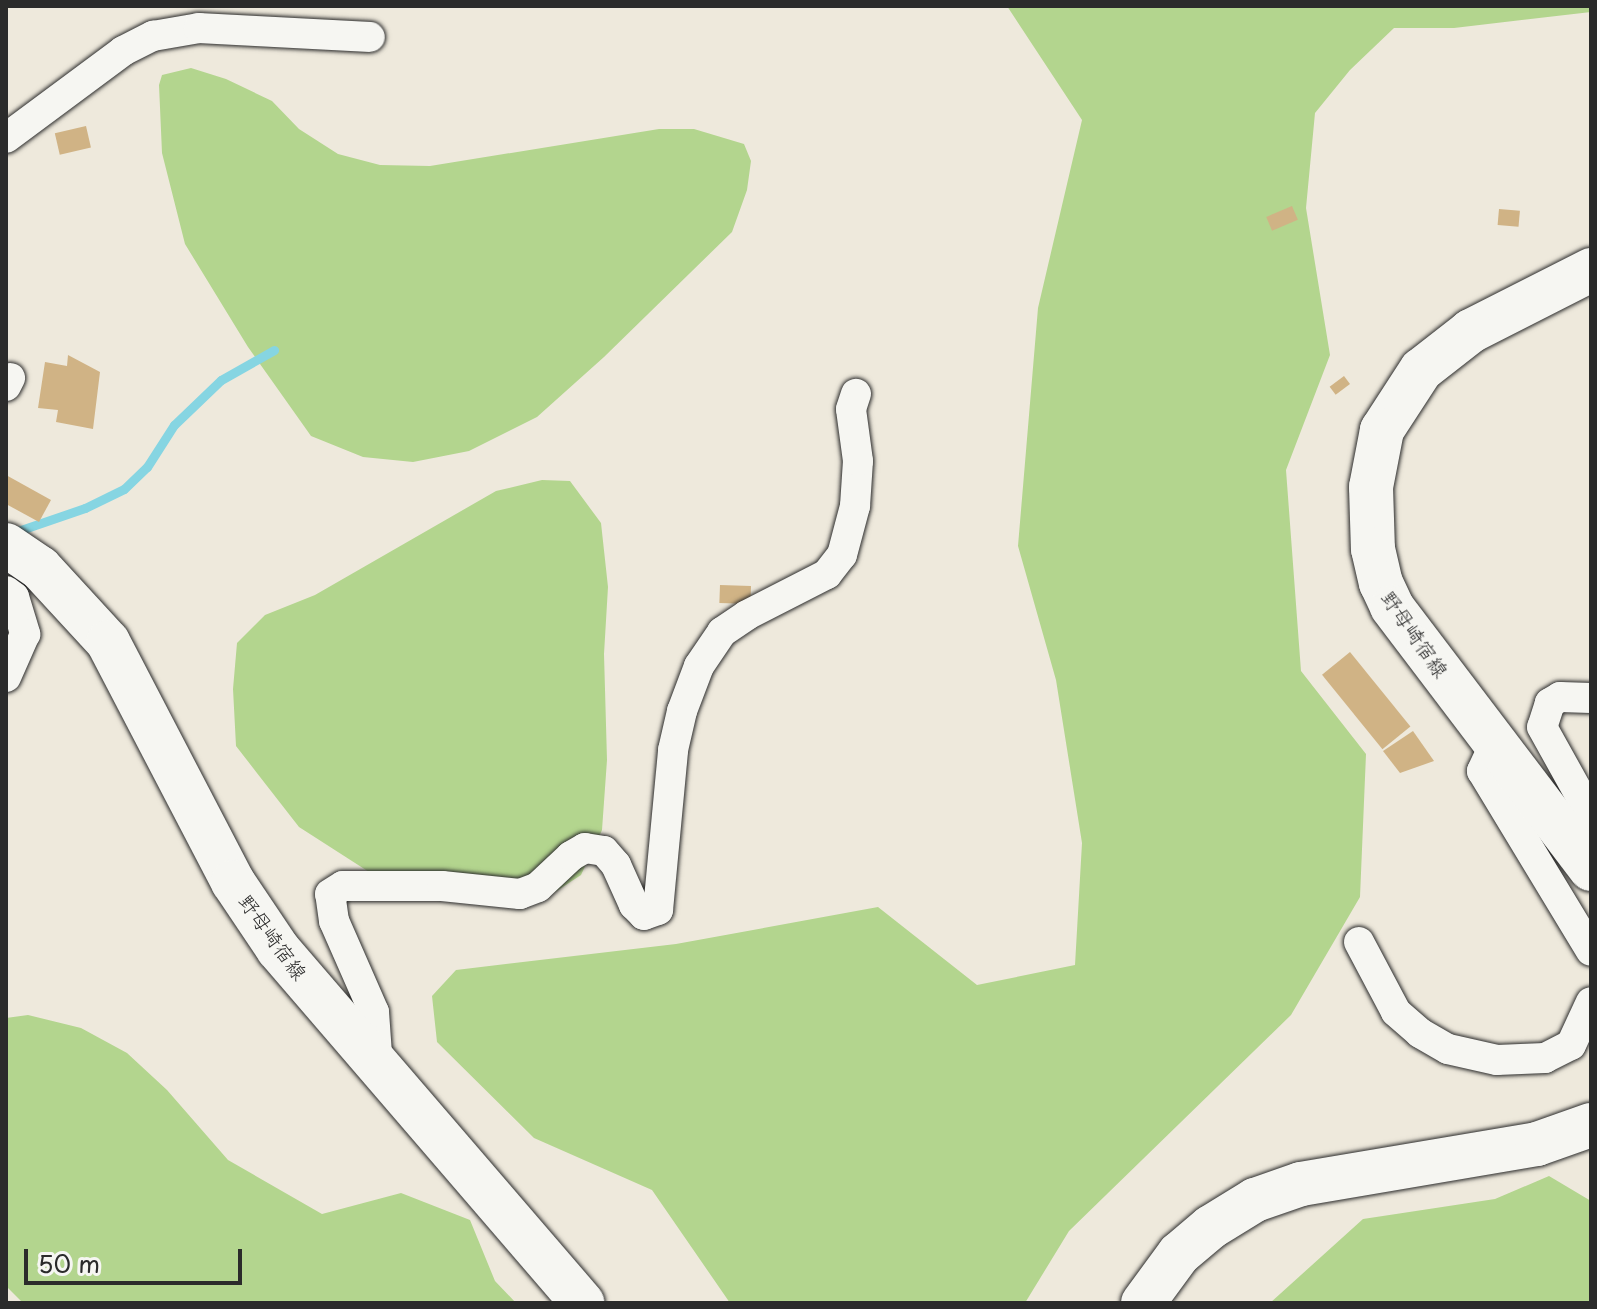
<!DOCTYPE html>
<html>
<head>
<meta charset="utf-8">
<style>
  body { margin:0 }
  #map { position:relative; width:1597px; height:1309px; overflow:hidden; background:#eee9dc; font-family:"Playpen Sans","Klee One",sans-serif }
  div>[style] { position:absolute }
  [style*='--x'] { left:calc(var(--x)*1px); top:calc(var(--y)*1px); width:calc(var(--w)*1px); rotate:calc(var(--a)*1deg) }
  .green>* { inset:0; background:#b3d58e }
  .stream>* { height:9px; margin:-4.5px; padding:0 4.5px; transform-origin:4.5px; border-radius:4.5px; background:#86d5e2 }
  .building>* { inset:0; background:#d0b385; transform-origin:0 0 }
  .roads { filter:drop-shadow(0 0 2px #2b2b2b) drop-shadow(0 0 2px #2b2b2b) }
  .minor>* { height:30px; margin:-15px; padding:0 15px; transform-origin:15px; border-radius:15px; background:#f6f6f2 }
  .primary>* { height:44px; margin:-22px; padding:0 22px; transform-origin:22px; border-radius:22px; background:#f6f6f2 }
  span { translate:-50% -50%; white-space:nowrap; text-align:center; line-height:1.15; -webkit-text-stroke:7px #f6f6f2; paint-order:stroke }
  .street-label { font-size:20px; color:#2b2b2b }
  .frame { position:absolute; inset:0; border:8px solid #2b2b2b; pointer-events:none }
  .scale { position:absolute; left:24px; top:1249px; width:218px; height:36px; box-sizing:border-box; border:4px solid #2b2b2b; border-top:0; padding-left:10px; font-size:24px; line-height:28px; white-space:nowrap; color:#2b2b2b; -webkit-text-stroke:6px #f6f6f2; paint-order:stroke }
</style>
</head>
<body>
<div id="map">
  <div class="green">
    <i style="clip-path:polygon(1007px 6px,1591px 6px,1591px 12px,1454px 28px,1394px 28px,1350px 70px,1315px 113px,1306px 208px,1330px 355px,1286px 470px,1301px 671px,1366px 754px,1360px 897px,1291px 1015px,1069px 1231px,1025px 1303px,730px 1303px,652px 1190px,534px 1138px,437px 1042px,432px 996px,456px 970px,676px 944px,878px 907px,977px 985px,1075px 965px,1082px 843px,1056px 680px,1018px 546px,1038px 308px,1082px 120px)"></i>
    <i style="clip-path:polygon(191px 68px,226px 79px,272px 101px,299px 129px,338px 154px,380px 165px,430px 166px,659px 129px,694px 129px,744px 144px,751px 161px,747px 190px,732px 232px,604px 357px,537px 417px,469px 451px,413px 462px,363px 457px,311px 436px,248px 347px,185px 244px,162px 153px,159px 85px,162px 75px)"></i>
    <i style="clip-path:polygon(542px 480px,570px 481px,601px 523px,608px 587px,604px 654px,607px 760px,602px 830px,581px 875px,549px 896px,394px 888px,299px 827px,236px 746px,233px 689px,237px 643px,265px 615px,315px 595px,496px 491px)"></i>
    <i style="clip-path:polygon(28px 1015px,81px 1028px,127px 1053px,167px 1090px,228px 1160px,322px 1214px,401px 1193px,470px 1220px,495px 1281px,516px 1303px,23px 1303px,6px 1286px,6px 1018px)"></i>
    <i style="clip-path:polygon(1549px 1176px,1591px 1201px,1591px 1303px,1270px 1303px,1363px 1219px,1495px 1199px)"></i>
  </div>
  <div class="stream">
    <i style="--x:12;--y:533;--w:77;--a:-18.9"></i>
    <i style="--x:85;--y:508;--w:43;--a:-26"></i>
    <i style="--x:124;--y:489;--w:32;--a:-44"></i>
    <i style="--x:147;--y:467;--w:50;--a:-57.3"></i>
    <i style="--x:174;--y:425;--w:65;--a:-43.8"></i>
    <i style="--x:221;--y:380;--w:61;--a:-29.5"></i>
  </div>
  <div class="building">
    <i style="left:86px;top:126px;width:22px;height:32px;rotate:77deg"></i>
    <i style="left:1292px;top:206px;width:15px;height:28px;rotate:67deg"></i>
    <i style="left:1499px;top:209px;width:21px;height:16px;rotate:5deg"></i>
    <i style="clip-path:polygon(68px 355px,100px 372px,93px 429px,56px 422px,58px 410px,38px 408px,45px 362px,67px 366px)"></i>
    <i style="left:1344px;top:376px;width:10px;height:18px;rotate:53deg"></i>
    <i style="clip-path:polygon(6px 475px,51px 500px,39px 522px,6px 504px)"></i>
    <i style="left:720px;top:585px;width:31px;height:18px;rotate:2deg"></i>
    <i style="left:1350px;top:652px;width:96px;height:36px;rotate:51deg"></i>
    <i style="clip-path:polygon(1413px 731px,1434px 761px,1400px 773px,1383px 751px)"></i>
  </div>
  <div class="roads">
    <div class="minor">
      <i style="--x:6;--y:138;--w:146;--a:-36.6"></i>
      <i style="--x:123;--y:51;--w:34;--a:-27"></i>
      <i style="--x:153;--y:36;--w:47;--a:-9.9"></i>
      <i style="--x:199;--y:28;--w:171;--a:3"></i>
      <i style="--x:6;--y:386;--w:9;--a:-63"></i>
      <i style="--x:6;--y:591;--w:10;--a:37"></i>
      <i style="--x:14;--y:597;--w:39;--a:73"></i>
      <i style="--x:25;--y:634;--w:47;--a:113.8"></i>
      <i style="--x:1591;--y:698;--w:31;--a:-178"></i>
      <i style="--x:1560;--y:697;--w:12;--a:149"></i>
      <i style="--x:1550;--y:703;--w:25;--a:108"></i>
      <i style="--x:1542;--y:727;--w:101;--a:60.9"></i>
      <i style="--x:1495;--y:743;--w:31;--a:115"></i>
      <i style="--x:1482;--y:771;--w:210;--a:58.8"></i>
      <i style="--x:1359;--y:942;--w:79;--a:62.1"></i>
      <i style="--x:1396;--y:1012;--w:32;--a:41"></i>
      <i style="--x:1420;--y:1033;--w:32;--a:30"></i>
      <i style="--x:1448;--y:1049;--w:50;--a:12.7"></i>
      <i style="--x:1497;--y:1060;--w:48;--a:-2.4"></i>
      <i style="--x:1545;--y:1058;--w:29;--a:-27"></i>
      <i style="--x:1571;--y:1045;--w:47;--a:-65.1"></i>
      <i style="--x:378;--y:1068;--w:56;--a:-94.1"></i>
      <i style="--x:374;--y:1012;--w:99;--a:-113.7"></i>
      <i style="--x:334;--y:921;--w:27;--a:-98"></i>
      <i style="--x:330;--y:894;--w:15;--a:-32"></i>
      <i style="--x:343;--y:886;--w:99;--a:0"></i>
      <i style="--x:442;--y:886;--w:78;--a:5.9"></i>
      <i style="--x:520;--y:894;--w:19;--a:-21"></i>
      <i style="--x:538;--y:887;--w:45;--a:-43.2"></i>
      <i style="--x:571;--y:856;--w:16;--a:-30"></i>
      <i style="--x:585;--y:848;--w:19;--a:9"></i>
      <i style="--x:604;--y:851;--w:18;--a:49"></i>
      <i style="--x:616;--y:865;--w:44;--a:65.8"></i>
      <i style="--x:634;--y:905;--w:14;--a:45"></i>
      <i style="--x:644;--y:915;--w:15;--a:-20"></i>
      <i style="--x:658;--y:910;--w:161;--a:-84.6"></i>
      <i style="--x:673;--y:750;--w:40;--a:-77"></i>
      <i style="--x:682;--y:711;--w:48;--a:-69.3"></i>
      <i style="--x:699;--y:666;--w:41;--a:-55.9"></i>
      <i style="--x:722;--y:632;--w:30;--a:-34"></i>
      <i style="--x:747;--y:615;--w:90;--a:-27.1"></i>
      <i style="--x:827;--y:574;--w:24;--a:-52"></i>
      <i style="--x:842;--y:555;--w:51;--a:-75.1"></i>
      <i style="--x:855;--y:506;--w:45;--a:-86.2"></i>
      <i style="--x:858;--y:461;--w:52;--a:-97.7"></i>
      <i style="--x:851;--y:409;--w:16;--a:-72"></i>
    </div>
    <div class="primary">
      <i style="--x:1591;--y:270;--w:135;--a:153.1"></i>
      <i style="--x:1471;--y:331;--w:63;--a:142"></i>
      <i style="--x:1421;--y:370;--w:72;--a:123"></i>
      <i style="--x:1382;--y:430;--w:58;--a:100.9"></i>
      <i style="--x:1371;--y:487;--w:62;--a:88.2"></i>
      <i style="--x:1373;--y:549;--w:35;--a:77"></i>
      <i style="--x:1381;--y:583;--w:26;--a:65"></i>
      <i style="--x:1392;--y:607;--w:329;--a:52.8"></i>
      <i style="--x:6;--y:545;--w:41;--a:34.1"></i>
      <i style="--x:40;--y:568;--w:100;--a:47.4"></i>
      <i style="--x:108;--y:642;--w:271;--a:62.5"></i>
      <i style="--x:233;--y:882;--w:81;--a:56.1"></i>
      <i style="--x:278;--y:949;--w:467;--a:49.3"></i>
      <i style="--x:1143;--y:1303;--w:61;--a:-53.7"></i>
      <i style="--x:1179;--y:1254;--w:42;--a:-40.2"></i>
      <i style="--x:1211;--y:1227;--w:52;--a:-31.5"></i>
      <i style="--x:1255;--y:1200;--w:49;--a:-19.2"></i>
      <i style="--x:1301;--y:1184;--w:239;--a:-9.6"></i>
      <i style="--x:1537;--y:1144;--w:57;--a:-19.4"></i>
    </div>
  </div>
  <div class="street-label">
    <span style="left:1415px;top:634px;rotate:55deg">野母崎宿線</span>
    <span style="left:273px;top:937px;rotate:54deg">野母崎宿線</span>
  </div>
  <div class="frame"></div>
  <div class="scale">50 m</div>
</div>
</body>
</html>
